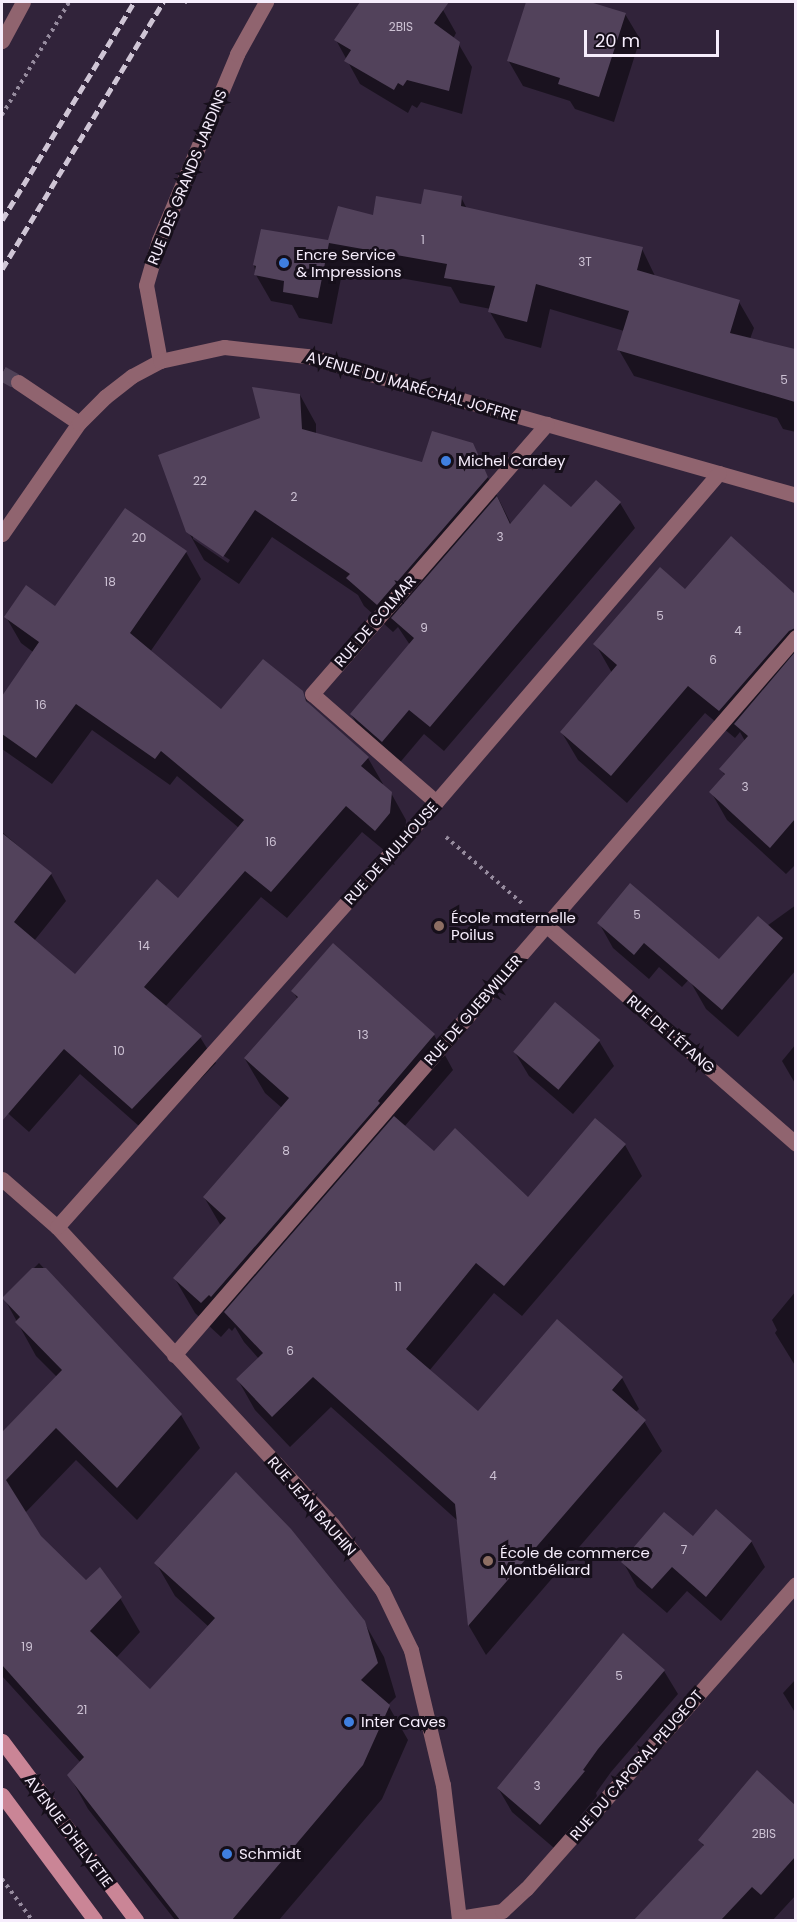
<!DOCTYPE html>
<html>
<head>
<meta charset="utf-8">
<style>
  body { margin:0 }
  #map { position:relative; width:797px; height:1922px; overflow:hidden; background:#31233a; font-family:Poppins,sans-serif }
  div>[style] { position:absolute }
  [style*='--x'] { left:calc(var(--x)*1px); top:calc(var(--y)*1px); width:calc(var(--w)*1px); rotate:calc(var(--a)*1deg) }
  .shadow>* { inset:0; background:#0007 }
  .building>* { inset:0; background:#52425b; transform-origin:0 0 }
  .street-tunnel>* { height:15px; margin-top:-7.5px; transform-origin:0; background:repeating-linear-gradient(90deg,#4f4157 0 15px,transparent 0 23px) }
  .path>* { height:4px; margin-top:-2px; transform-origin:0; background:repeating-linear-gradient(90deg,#968b9e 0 3px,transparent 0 7.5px) }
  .lane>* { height:15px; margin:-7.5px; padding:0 7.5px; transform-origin:7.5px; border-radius:7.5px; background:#90646f }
  .street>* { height:15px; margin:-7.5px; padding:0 7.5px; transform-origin:7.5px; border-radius:7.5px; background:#90646f }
  .secondary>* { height:15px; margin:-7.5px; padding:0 7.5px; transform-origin:7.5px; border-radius:7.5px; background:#ca8596 }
  .rail>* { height:4.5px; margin-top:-2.25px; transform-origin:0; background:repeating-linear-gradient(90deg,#cfc5d5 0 9px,transparent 0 13.5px) }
  .dots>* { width:16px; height:16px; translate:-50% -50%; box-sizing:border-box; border:3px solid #160f1a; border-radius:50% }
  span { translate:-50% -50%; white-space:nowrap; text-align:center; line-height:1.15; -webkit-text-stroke:6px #160f1a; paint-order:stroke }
  .number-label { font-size:12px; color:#cdc2d4 }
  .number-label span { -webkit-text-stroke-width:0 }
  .street-label { font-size:15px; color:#f6edfc }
  .poi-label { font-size:15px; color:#f6edfc }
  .left { translate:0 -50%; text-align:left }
  .frame { position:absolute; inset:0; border:3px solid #f6edfc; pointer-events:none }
  .scale { position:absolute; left:584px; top:30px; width:135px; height:27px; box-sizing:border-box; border:3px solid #f6edfc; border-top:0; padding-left:8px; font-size:18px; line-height:21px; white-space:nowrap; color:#f6edfc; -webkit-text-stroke:4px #160f1a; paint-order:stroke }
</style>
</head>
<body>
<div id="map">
  <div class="shadow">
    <i style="clip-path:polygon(361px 2px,430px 2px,443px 10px,456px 33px,453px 39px,458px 43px,472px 67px,462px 114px,421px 102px,417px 108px,412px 105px,408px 113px,360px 84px,336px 40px)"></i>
    <i style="clip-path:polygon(527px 2px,585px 2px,625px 14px,640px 39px,614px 122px,575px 109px,570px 101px,523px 86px,508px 60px)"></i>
    <i style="clip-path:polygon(461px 197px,467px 209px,642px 249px,656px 278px,739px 302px,754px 328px,750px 339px,796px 350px,796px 432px,783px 429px,777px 418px,634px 376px,619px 350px,624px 331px,550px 309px,541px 348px,505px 338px,490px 312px,491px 309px,460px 303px,451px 287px,343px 268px,332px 324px,299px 318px,292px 305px,271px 301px,256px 275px,254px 265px,329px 241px,374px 217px)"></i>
    <i style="clip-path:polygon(evenodd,300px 395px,316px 424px,316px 434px,423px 464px,472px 445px,511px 524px,571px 509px,596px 482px,620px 503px,635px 528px,444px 751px,424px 734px,397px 766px,366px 739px,351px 714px,410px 645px,398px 627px,393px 632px,364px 606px,358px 595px,272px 537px,239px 584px,204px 560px,188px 531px,262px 419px,300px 395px,193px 535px,230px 560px,228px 563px,193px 539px,193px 535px)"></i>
    <i style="clip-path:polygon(126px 510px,186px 552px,201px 579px,150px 652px,221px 712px,302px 692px,311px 708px,368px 758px,383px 784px,381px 786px,391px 793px,406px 820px,405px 840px,391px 856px,362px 832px,287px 918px,261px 897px,165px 1007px,200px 1037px,216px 1063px,148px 1134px,80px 1074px,29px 1132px,2px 1108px,2px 832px,51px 874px,66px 901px,34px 941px,75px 976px,178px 900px,239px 828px,177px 776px,170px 785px,92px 730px,52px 784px,2px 749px,2px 699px,33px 652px,21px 643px,6px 617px,55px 608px)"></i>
    <i style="clip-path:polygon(731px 538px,796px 596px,796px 864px,786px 874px,727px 820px,711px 792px,725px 776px,721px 769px,745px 741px,740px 732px,735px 738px,705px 713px,627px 803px,578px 760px,562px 733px,612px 673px,596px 645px,685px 591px)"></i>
    <i style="clip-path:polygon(796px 905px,796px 970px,738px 1037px,706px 1009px,690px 981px)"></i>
    <i style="clip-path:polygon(599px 923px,705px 962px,682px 987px,659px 967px,649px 979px,613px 948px)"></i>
    <i style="clip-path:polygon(293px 991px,434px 1035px,453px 1070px,404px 1127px,434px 1154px,528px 1199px,625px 1145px,642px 1176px,522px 1316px,494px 1293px,429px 1371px,478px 1413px,622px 1378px,639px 1409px,635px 1413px,644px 1421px,662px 1451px,486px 1655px,469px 1626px,458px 1521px,331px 1407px,290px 1447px,255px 1410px,238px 1380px,259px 1359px,244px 1342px,235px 1327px,232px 1331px,229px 1328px,221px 1337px,195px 1313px,175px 1279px,221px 1226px,204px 1197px,282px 1108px,265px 1093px,245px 1059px,298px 1000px)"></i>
    <i style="clip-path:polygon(599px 1041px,614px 1066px,573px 1114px,529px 1076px,514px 1051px)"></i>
    <i style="clip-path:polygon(796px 1044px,796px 1085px,782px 1061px)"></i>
    <i style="clip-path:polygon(39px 1263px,181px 1415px,200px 1448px,137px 1520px,76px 1460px,25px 1513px,40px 1537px,86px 1583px,120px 1598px,140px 1632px,116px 1658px,150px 1691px,209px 1627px,175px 1596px,156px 1563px,364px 1622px,384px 1657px,396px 1697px,388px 1705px,408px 1740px,382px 1799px,279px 1920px,175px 1920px,88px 1809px,69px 1775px,81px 1763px,2px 1676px,2px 1432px,57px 1377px,36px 1356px,4px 1298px)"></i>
    <i style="clip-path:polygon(796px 1291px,796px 1367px,775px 1333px,777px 1330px,772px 1320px)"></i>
    <i style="clip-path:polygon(693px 1538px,751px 1541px,765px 1567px,721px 1621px,687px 1591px,667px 1613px,637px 1587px,623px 1562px)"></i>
    <i style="clip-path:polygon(664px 1671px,678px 1694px,611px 1772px,596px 1793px,597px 1796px,554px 1848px,512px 1812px,498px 1788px)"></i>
    <i style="clip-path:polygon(796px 1679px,796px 1714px,783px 1693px)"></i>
    <i style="clip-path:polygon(757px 1773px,796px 1806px,796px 1895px,773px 1920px,637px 1920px,704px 1847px,700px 1840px)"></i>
  </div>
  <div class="building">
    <i style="clip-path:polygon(360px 2px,449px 2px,434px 23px,460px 42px,449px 91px,407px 80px,403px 86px,398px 83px,394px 90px,344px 61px,351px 50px,334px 40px)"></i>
    <i style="clip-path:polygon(526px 2px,590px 2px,626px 13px,599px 97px,558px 84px,560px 78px,507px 61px)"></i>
    <i style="clip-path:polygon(424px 189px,462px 196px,461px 206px,643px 247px,637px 270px,740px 300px,730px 333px,795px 349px,795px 402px,617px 350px,629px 311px,536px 284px,527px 322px,488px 312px,495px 286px,444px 278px,447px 264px,329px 243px,318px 298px,283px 292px,284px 281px,254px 275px,256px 266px,253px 265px,261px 229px,328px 240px,338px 206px,373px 215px,376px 196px,421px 204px)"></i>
    <i style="clip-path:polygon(252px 387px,300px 394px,302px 429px,422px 462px,432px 431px,473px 443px,488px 477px,377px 605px,346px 578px,350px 574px,255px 510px,223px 557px,186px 532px,158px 455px,260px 418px)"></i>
    <i style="clip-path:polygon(596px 480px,621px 502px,430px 727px,409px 710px,382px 742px,350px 714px,414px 638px,391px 618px,497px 496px,510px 524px,544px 484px,571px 507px)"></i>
    <i style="clip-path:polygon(125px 508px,187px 551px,130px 633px,221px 709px,263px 659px,303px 691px,306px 701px,369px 757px,361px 766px,392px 792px,390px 813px,375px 831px,346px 806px,271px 892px,245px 871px,144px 987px,202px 1036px,132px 1109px,64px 1049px,2px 1121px,2px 833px,52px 873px,14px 922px,75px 974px,157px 879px,178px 898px,244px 820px,161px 751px,155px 759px,76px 704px,36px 758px,2px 734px,2px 696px,39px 642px,4px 617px,26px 585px,55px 606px)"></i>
    <i style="clip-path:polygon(731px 536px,795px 594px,795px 628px,789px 631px,719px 711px,688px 686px,611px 776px,560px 732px,617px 665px,593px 644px,660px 567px,685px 589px)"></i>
    <i style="clip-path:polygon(795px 652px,795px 819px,770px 848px,709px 792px,725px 774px,719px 769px,748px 736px,734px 724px)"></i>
    <i style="clip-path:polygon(630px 883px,719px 959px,758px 916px,783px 938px,722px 1010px,644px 943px,634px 955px,597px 923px)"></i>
    <i style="clip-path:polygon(333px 943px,435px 1034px,378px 1101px,380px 1103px,211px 1297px,209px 1295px,201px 1303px,173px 1278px,226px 1218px,203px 1197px,289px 1098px,244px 1058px,298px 997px,291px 991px)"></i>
    <i style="left:555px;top:1002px;width:59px;height:65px;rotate:40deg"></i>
    <i style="clip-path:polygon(394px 1116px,434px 1151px,455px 1128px,528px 1197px,595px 1118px,626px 1144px,504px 1286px,476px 1263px,406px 1349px,478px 1411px,557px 1319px,623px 1377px,612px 1390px,646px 1420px,468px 1626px,455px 1504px,313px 1377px,272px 1417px,236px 1379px,263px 1353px,224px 1312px)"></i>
    <i style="clip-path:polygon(32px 1268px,46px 1268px,182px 1414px,117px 1488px,56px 1428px,6px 1480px,41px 1536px,86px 1580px,100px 1567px,122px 1597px,90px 1631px,150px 1689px,215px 1618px,154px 1563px,236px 1472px,291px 1529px,365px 1621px,378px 1663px,361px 1680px,390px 1705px,363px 1765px,232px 1920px,180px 1920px,67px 1775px,84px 1757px,2px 1665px,2px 1432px,62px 1370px,15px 1322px,20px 1317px,2px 1298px)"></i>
    <i style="clip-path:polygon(716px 1509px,752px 1541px,706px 1597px,672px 1567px,652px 1589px,621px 1562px,664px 1512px,693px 1536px)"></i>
    <i style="clip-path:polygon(623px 1633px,665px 1670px,598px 1749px,583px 1770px,585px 1771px,540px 1825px,497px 1788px)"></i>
    <i style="clip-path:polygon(757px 1770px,795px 1805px,795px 1857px,761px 1895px,752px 1887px,721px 1920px,634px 1920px,704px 1845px,698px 1840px)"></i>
  </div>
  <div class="street-tunnel">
    <i style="--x:2;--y:373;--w:18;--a:29"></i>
  </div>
  <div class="path">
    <i style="--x:185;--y:2;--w:2;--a:0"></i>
    <i style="--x:2;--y:115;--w:131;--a:-59.3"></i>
    <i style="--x:446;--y:837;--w:103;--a:41.1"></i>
    <i style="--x:2;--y:1879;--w:51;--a:53.8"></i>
  </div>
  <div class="lane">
    <i style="--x:2;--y:41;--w:44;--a:-61.7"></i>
  </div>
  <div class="street">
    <i style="--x:160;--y:361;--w:77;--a:-100.4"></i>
    <i style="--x:146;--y:285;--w:47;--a:-73.9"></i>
    <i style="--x:159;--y:240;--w:202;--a:-67.2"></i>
    <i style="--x:237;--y:54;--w:60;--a:-60.9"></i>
    <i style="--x:18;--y:382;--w:73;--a:33.9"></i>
    <i style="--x:2;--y:534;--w:135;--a:-55.3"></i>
    <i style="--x:79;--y:423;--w:37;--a:-45"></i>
    <i style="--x:105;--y:397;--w:34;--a:-38"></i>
    <i style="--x:132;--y:376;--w:32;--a:-28"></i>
    <i style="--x:160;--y:361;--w:66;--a:-12.3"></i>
    <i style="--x:224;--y:347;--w:83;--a:6.2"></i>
    <i style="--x:307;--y:356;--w:508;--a:15.87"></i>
    <i style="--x:436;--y:802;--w:164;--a:-138.9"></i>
    <i style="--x:312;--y:694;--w:358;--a:-49"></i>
    <i style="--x:546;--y:925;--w:332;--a:41.2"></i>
    <i style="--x:2;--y:1179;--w:73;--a:41.1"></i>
    <i style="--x:57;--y:1227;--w:405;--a:47.2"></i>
    <i style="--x:332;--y:1524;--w:83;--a:52.9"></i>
    <i style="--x:382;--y:1590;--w:67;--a:64.2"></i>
    <i style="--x:411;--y:1650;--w:139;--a:76.7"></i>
    <i style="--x:443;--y:1785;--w:136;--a:83.2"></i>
    <i style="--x:57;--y:1227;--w:569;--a:-48.27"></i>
    <i style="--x:436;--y:802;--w:434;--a:-49.3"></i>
    <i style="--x:174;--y:1355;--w:950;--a:-49.1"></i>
    <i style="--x:459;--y:1918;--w:44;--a:-9.2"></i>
    <i style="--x:502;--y:1911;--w:33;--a:-43"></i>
    <i style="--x:526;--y:1889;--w:407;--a:-48.5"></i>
  </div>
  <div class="secondary">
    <i style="--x:2;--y:1741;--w:224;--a:53.2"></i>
    <i style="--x:2;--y:1795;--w:156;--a:53.4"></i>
  </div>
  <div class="rail">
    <i style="--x:2;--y:220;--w:255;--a:-58.8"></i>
    <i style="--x:2;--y:269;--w:312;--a:-58.9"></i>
  </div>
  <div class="dots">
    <i style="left:284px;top:263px;background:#3f7fe0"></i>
    <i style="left:446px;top:461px;background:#3f7fe0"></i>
    <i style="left:439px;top:926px;background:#8d6e63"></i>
    <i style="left:488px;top:1561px;background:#8d6e63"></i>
    <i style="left:349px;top:1722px;background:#3f7fe0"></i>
    <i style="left:227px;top:1854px;background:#3f7fe0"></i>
  </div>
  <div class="number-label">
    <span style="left:401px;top:27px">2BIS</span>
    <span style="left:423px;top:240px">1</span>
    <span style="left:585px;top:262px">3T</span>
    <span style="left:784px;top:380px">5</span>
    <span style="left:200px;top:481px">22</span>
    <span style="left:294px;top:497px">2</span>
    <span style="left:500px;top:537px">3</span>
    <span style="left:139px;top:538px">20</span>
    <span style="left:110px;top:582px">18</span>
    <span style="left:660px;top:616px">5</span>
    <span style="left:424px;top:628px">9</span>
    <span style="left:738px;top:631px">4</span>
    <span style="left:713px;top:660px">6</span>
    <span style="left:41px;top:705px">16</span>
    <span style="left:745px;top:787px">3</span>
    <span style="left:271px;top:842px">16</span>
    <span style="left:637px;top:915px">5</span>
    <span style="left:144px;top:946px">14</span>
    <span style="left:363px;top:1035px">13</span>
    <span style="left:119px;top:1051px">10</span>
    <span style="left:286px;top:1151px">8</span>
    <span style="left:398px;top:1287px">11</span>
    <span style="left:290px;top:1351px">6</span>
    <span style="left:493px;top:1476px">4</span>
    <span style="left:684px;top:1550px">7</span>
    <span style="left:27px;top:1647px">19</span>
    <span style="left:619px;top:1676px">5</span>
    <span style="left:82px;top:1710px">21</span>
    <span style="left:537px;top:1786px">3</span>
    <span style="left:764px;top:1834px">2BIS</span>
  </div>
  <div class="street-label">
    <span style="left:187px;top:177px;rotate:-68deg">RUE DES GRANDS JARDINS</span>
    <span style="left:412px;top:386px;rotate:16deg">AVENUE DU MARÉCHAL JOFFRE</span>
    <span style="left:375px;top:621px;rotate:-49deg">RUE DE COLMAR</span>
    <span style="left:391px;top:853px;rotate:-48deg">RUE DE MULHOUSE</span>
    <span style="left:473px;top:1010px;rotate:-49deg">RUE DE GUEBWILLER</span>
    <span style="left:671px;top:1034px;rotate:41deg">RUE DE L'ÉTANG</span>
    <span style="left:312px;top:1506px;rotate:49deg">RUE JEAN BAUHIN</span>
    <span style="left:636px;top:1765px;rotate:-49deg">RUE DU CAPORAL PEUGEOT</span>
    <span style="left:69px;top:1831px;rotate:53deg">AVENUE D'HELVETIE</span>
  </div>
  <div class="poi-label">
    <span class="left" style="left:296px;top:263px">Encre Service<br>&amp; Impressions</span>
    <span class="left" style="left:458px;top:461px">Michel Cardey</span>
    <span class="left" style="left:451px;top:926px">École maternelle<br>Poilus</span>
    <span class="left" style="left:500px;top:1561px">École de commerce<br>Montbéliard</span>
    <span class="left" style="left:361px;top:1722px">Inter Caves</span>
    <span class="left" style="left:239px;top:1854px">Schmidt</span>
  </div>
  <div class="frame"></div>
  <div class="scale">20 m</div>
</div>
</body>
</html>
